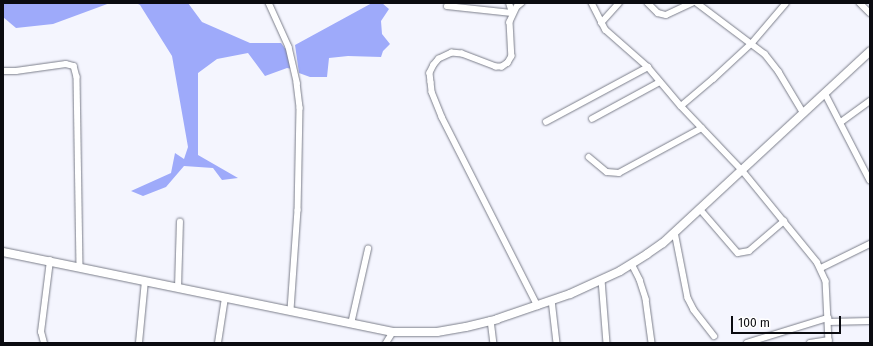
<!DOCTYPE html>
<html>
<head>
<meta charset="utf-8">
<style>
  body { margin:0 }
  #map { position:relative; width:873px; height:346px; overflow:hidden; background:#f4f5fe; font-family:"Fira Sans",sans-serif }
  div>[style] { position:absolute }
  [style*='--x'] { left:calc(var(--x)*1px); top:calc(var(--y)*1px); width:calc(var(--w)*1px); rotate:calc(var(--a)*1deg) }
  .water>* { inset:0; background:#9eaafa }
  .roads { filter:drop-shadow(0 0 1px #7b7e8a) drop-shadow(0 0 1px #7b7e8a) }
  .street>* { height:5.5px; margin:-2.75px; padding:0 2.75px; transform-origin:2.75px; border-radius:2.75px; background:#fff }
  .secondary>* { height:8px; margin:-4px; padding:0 4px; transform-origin:4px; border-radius:4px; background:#fff }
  span { translate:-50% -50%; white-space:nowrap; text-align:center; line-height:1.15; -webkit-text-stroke:4px #fff; paint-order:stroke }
  .frame { position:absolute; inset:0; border:4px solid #0a0b10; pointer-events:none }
  .scale { position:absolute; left:731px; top:316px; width:110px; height:18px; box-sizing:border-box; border:2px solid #0a0b10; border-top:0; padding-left:5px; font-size:12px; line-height:14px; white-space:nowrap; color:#0a0b10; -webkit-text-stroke:3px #fff; paint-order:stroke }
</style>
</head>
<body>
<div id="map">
  <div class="water">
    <i style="clip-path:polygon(3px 3px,110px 3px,53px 24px,16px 28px,3px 17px)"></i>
    <i style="clip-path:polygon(136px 3px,188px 3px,202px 22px,250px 43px,281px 43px,287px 51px,292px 69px,287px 68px,265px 76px,248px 53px,217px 59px,198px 73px,198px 155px,238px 178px,222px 180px,213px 168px,184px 166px,166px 187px,143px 196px,131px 191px,171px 173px,175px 153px,184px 159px,188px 147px,172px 56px,140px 5px)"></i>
    <i style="clip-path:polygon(372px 3px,382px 3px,389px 9px,381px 21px,382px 34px,390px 44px,383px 51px,381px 57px,348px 56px,329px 58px,327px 77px,310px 77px,299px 73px,295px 45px)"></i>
  </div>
  <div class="roads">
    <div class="street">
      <i style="--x:269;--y:3;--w:48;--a:65.6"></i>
      <i style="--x:289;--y:47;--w:37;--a:77"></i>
      <i style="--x:297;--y:83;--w:25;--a:83"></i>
      <i style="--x:300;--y:108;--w:102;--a:91.1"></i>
      <i style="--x:298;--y:210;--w:101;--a:94"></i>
      <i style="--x:522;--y:3;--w:6;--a:141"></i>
      <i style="--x:517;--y:7;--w:17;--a:115"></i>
      <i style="--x:510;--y:22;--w:34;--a:87"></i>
      <i style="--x:512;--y:56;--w:8;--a:120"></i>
      <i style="--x:508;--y:63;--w:7;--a:146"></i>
      <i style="--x:502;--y:67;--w:6;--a:180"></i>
      <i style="--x:496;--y:67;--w:36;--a:-159"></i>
      <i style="--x:462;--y:54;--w:10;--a:-174"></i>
      <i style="--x:452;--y:53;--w:14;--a:155"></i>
      <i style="--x:439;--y:59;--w:8;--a:130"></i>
      <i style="--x:434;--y:65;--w:9;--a:117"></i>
      <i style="--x:430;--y:73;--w:9;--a:84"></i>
      <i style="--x:431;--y:82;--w:10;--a:84"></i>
      <i style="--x:432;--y:92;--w:27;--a:68"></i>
      <i style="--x:442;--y:117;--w:212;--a:63.1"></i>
      <i style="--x:592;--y:3;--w:30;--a:63"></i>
      <i style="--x:606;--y:30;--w:56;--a:41.4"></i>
      <i style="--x:648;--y:67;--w:51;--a:49.8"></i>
      <i style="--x:681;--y:106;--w:88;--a:46.4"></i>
      <i style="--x:742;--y:170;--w:119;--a:50.8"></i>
      <i style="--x:817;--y:262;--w:21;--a:65"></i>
      <i style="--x:826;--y:281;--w:62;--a:87.2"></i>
      <i style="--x:648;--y:3;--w:14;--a:45"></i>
      <i style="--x:658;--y:13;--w:8;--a:14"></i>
      <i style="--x:666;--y:15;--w:29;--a:-25"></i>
      <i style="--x:697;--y:3;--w:85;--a:36.9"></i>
      <i style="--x:765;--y:54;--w:23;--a:52"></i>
      <i style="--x:779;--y:72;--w:47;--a:59"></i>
      <i style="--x:860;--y:3;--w:14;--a:45"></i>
      <i style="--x:447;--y:6;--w:65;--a:6.1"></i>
      <i style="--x:512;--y:13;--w:10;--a:-107"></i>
      <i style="--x:601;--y:23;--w:27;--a:-48"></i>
      <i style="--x:3;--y:71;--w:13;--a:0"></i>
      <i style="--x:16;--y:71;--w:50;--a:-8"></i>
      <i style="--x:66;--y:64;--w:8;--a:14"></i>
      <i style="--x:74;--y:66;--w:11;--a:75"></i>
      <i style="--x:77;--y:77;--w:190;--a:89.1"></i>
      <i style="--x:825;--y:93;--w:98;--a:62.7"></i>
      <i style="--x:681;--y:106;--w:42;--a:-40.2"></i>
      <i style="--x:713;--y:79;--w:53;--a:-42.7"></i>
      <i style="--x:752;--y:43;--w:52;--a:-49.6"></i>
      <i style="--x:592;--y:119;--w:77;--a:-28.6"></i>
      <i style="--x:546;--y:122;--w:116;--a:-28.3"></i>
      <i style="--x:841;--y:122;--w:36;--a:-36"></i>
      <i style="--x:589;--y:157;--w:23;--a:40"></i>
      <i style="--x:607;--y:172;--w:12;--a:5"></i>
      <i style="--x:619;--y:173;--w:94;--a:-28.5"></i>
      <i style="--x:700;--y:209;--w:58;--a:49.2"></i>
      <i style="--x:738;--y:253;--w:11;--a:-10"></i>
      <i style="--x:749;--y:251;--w:46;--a:-40.6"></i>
      <i style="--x:675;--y:232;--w:67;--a:78.9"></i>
      <i style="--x:688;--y:298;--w:13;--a:63"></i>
      <i style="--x:694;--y:310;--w:33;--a:52"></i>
      <i style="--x:632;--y:264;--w:18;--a:63"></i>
      <i style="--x:640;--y:280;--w:20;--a:72"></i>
      <i style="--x:646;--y:299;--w:44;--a:82.2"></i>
      <i style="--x:821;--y:268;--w:55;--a:-26.1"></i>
      <i style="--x:602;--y:280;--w:63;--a:85.5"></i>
      <i style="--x:178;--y:288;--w:66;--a:-88.3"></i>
      <i style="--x:552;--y:300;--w:43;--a:83.4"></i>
      <i style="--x:491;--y:320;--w:23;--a:83"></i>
      <i style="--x:828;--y:322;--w:42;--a:-1.4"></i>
      <i style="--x:351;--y:324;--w:77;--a:-77.2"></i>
      <i style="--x:44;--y:343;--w:11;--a:-105"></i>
      <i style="--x:41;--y:332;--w:72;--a:-82.8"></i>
      <i style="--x:139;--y:343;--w:62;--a:-84.5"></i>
      <i style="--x:218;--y:343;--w:46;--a:-81.2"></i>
      <i style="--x:386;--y:343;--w:13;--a:-58"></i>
      <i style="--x:747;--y:343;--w:85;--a:-17.2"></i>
      <i style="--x:810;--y:343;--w:19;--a:-9"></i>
    </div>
    <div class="secondary">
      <i style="--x:3;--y:252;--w:398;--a:11.6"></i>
      <i style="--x:393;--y:332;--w:44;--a:0"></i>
      <i style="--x:437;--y:332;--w:29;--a:-10"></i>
      <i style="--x:466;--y:327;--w:32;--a:-14"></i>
      <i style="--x:497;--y:319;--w:77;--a:-18.9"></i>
      <i style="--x:570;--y:294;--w:55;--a:-24.7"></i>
      <i style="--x:620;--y:271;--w:32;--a:-32"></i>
      <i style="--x:647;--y:254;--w:19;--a:-35"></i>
      <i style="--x:663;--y:243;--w:282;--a:-42.8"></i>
    </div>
  </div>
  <div class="frame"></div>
  <div class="scale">100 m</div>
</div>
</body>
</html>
